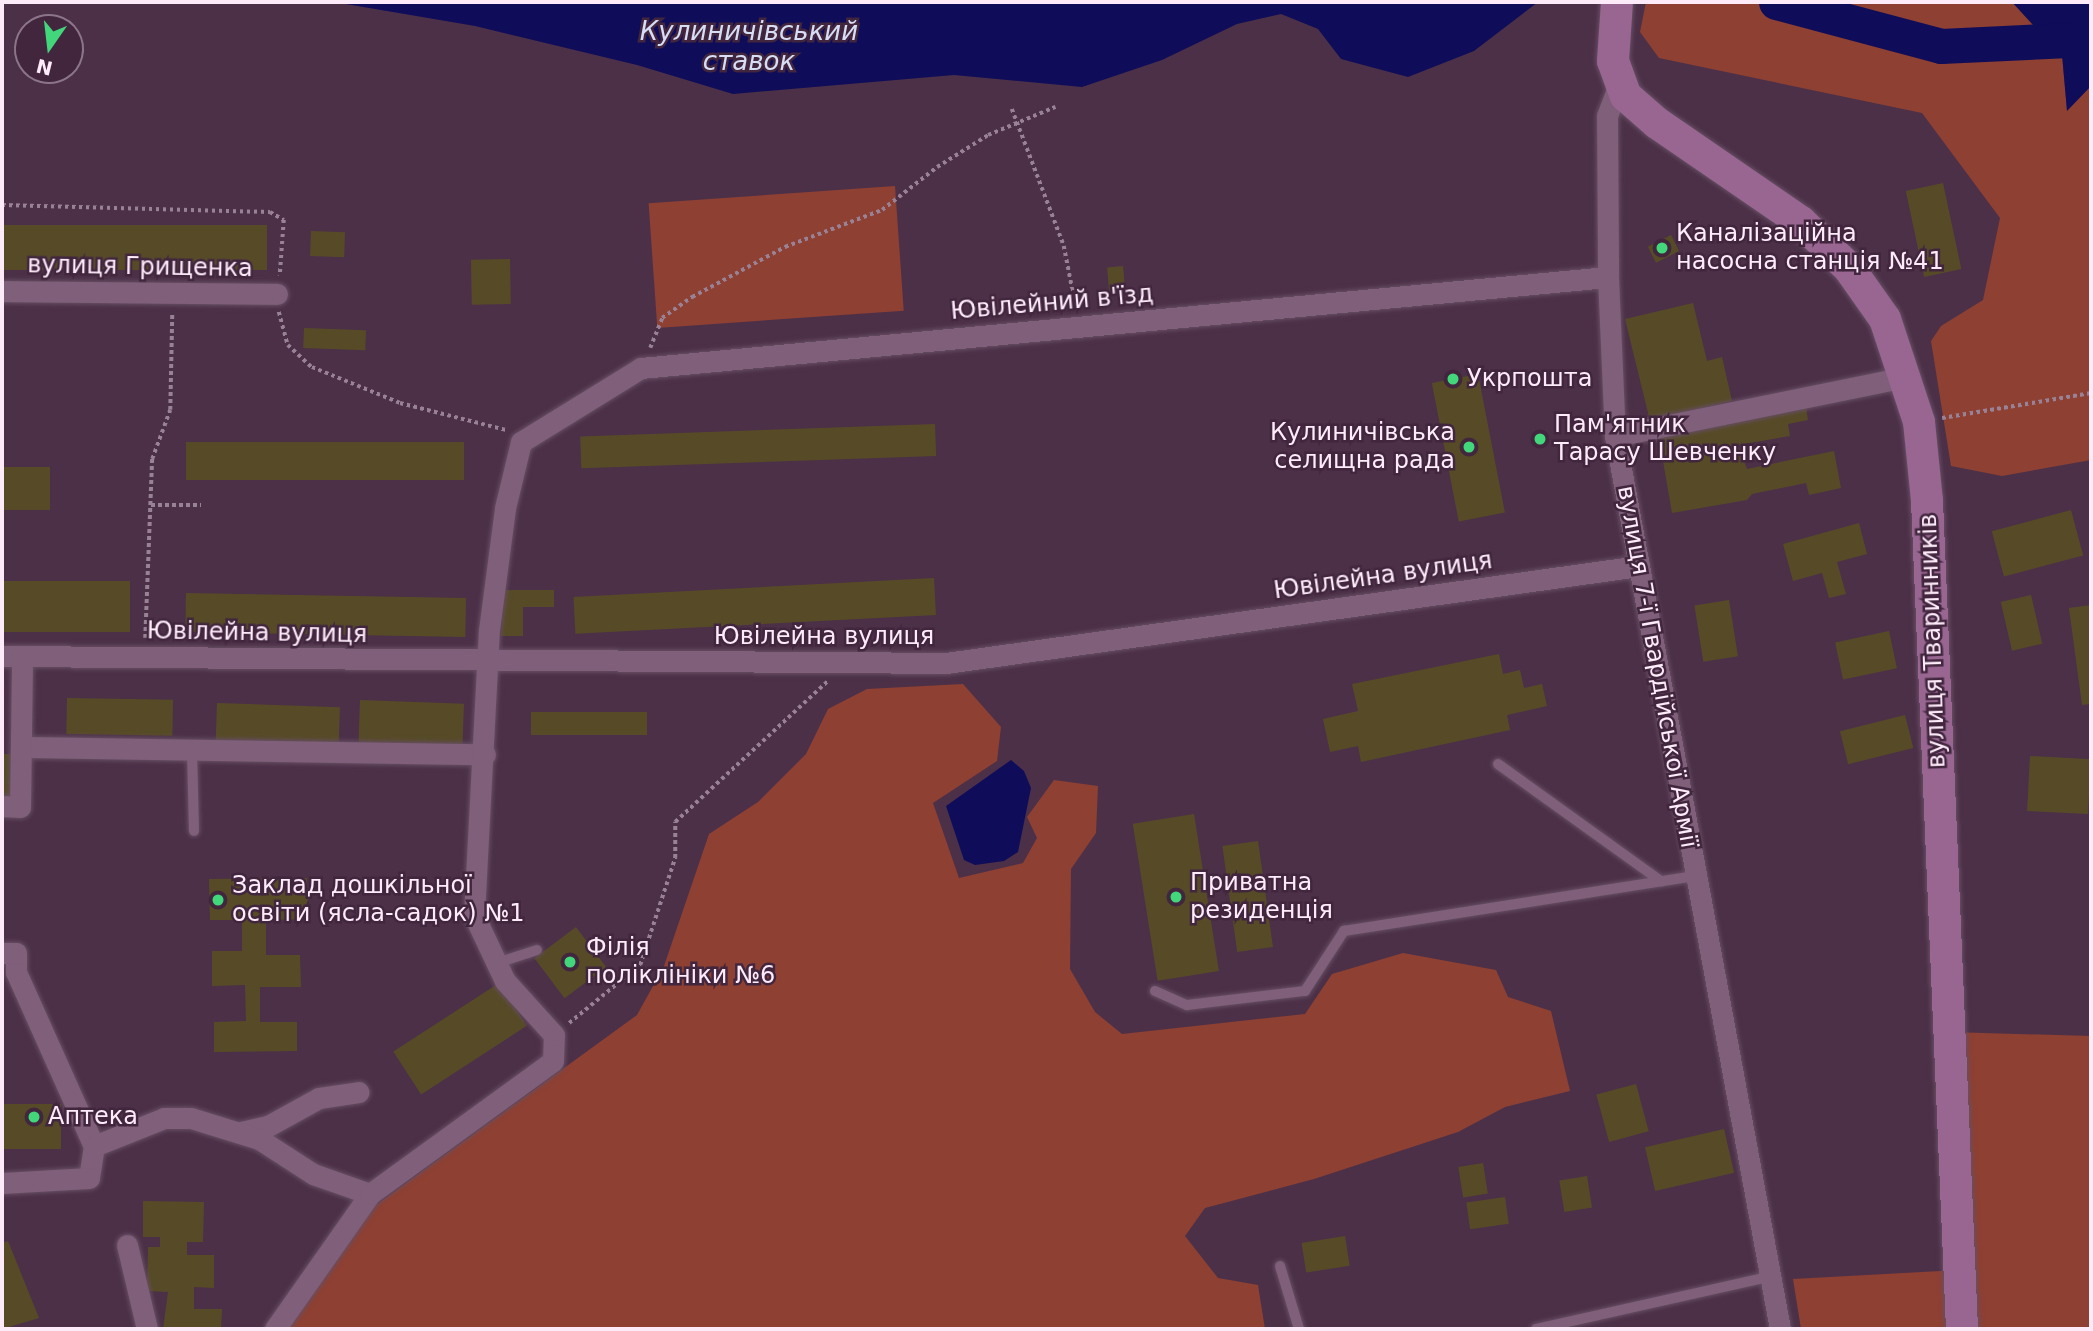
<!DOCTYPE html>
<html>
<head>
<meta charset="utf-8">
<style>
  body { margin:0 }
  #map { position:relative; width:2093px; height:1331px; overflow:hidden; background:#4c3048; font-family:"DejaVu Sans",sans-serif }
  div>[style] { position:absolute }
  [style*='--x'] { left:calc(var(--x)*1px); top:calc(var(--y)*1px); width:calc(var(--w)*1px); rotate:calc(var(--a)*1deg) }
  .green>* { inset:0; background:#8e4032; transform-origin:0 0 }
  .water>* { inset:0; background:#0f0d5a }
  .river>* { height:35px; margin:-17.5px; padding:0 17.5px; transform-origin:17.5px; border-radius:17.5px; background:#0f0d5a }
  .building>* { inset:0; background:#574b27; transform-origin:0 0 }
  .path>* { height:3.5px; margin-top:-1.75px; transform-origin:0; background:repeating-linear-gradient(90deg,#9a8296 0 3.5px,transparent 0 7px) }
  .roads { filter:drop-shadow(0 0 2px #664e63) drop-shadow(0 0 2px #664e63) }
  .lane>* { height:10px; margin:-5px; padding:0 5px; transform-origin:5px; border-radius:5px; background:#7f5f7a }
  .street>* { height:21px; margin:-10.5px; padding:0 10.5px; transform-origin:10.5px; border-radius:10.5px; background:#7f5f7a }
  .secondary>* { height:32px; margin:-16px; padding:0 16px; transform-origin:16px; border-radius:16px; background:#986691 }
  .dots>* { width:19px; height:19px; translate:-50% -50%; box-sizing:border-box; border:4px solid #41263e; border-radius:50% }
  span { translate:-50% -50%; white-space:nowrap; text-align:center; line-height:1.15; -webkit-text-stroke:5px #41263e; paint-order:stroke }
  .poi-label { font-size:24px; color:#feebfa }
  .left { translate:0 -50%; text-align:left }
  .right { translate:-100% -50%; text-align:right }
  .street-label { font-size:24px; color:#feebfa }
  .water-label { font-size:26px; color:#d6ddf4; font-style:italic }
  .frame { position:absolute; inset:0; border:4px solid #feebfa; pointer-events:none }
  .north { position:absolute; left:14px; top:14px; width:70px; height:70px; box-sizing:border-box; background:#41263e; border:2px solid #8d7589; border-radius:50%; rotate:194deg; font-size:19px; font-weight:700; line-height:28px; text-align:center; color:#feebfa }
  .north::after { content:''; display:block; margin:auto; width:24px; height:32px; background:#42d77b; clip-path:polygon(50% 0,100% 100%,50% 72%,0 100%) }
</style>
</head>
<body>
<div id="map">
  <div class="green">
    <i style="clip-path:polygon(1646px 2px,2012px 2px,2034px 26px,2061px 43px,2067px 110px,2091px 86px,2091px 460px,2002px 476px,1951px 466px,1931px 341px,1941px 326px,1983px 300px,2000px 218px,1922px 113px,1659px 58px,1640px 32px)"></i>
    <i style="left:895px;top:186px;width:125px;height:247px;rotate:86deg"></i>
    <i style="clip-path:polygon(963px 684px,1001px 727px,997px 761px,933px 803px,959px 878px,1023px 863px,1037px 838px,1027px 817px,1054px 780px,1098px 786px,1096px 833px,1071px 869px,1070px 969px,1095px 1012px,1122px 1034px,1305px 1014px,1332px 974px,1403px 953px,1496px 970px,1508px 997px,1551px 1011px,1570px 1091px,1505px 1107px,1458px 1132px,1314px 1179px,1205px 1208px,1185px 1236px,1218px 1278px,1258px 1285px,1265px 1329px,288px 1329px,373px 1207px,637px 1015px,664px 966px,709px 834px,758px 802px,806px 754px,828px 709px,867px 689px)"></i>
    <i style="clip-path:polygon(1949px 1032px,2091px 1036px,2091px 1329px,1801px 1329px,1793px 1279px,1959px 1270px)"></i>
  </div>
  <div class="water">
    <i style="clip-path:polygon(334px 2px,1538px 2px,1474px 51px,1408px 77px,1341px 59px,1318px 29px,1281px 14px,1237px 24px,1162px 60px,1082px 87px,954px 75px,733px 94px,637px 65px,475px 26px)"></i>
    <i style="clip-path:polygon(2012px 2px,2091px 2px,2091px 86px,2067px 111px,2061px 43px,2034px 26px)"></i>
    <i style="clip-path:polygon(1011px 760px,1024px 771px,1031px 788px,1018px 852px,1004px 861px,975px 865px,964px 860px,946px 806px)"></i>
  </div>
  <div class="river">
    <i style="--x:1776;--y:2;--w:171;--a:14.9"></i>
    <i style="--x:1941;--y:46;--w:150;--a:-2.7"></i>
  </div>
  <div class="building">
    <i style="left:1943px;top:183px;width:88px;height:38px;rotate:78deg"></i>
    <i style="left:2px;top:225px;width:265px;height:45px"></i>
    <i style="left:311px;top:231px;width:34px;height:25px;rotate:2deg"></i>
    <i style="left:1671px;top:235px;width:18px;height:26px;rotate:63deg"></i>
    <i style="left:510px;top:259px;width:45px;height:39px;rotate:89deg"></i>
    <i style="left:1123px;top:266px;width:23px;height:16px;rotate:85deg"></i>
    <i style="clip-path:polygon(1693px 303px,1707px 361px,1722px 357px,1732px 401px,1650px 421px,1625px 319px)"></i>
    <i style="left:304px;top:328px;width:62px;height:20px;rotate:2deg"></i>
    <i style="left:1478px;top:374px;width:141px;height:47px;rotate:79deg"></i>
    <i style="clip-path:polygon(1806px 407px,1808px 420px,1788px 424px,1790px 436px,1738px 445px,1747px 469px,1834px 451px,1841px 488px,1809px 495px,1806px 483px,1752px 494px,1747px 500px,1672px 513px,1658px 432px)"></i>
    <i style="left:935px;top:424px;width:32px;height:355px;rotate:88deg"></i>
    <i style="left:464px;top:442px;width:38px;height:278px;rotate:90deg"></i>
    <i style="left:2px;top:467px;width:48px;height:43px"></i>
    <i style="left:2071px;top:510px;width:47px;height:82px;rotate:75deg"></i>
    <i style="clip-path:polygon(1859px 523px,1867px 554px,1837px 562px,1846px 594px,1829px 598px,1822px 573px,1793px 581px,1783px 544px)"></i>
    <i style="left:934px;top:578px;width:37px;height:361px;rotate:87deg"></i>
    <i style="left:2px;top:581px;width:128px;height:51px"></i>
    <i style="clip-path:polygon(504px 590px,554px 590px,554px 607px,523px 607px,523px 636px,501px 636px)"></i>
    <i style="left:186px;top:593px;width:280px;height:39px;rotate:1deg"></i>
    <i style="left:2031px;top:595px;width:50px;height:31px;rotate:77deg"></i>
    <i style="left:1729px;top:600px;width:57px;height:35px;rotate:81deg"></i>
    <i style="clip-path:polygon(2091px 605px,2091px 704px,2082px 705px,2069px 608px)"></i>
    <i style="left:1889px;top:631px;width:38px;height:55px;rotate:78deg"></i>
    <i style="clip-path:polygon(1499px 654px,1503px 674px,1520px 670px,1524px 688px,1542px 684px,1547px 706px,1507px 715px,1510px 730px,1361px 762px,1358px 746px,1330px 752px,1323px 719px,1358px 711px,1352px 684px)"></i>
    <i style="left:67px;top:698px;width:106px;height:36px;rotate:1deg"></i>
    <i style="left:360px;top:700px;width:104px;height:46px;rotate:2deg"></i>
    <i style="left:217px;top:703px;width:123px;height:37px;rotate:2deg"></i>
    <i style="left:647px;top:712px;width:23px;height:116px;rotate:90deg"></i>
    <i style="left:1905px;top:715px;width:34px;height:67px;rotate:76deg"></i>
    <i style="left:2px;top:754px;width:10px;height:44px"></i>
    <i style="left:2030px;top:756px;width:61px;height:55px;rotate:3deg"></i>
    <i style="left:1194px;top:814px;width:159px;height:62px;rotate:81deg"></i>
    <i style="left:1258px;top:841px;width:107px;height:36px;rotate:82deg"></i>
    <i style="clip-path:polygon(307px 878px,308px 919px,266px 920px,266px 955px,300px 955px,301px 987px,260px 987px,260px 1022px,297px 1022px,297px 1051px,214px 1052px,214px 1022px,246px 1021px,245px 985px,212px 986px,212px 951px,242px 951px,242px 920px,210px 920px,209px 879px)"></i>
    <i style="left:576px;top:927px;width:50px;height:52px;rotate:53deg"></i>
    <i style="left:499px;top:983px;width:51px;height:126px;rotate:57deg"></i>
    <i style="left:1636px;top:1084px;width:49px;height:41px;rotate:75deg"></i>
    <i style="left:61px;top:1104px;width:45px;height:59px;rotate:90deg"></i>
    <i style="left:1724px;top:1129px;width:45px;height:81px;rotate:77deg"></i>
    <i style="left:1483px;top:1163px;width:31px;height:25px;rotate:81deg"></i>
    <i style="left:1587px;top:1176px;width:32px;height:28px;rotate:81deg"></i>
    <i style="left:1505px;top:1197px;width:27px;height:39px;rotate:82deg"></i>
    <i style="clip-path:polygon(143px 1201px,204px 1202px,203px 1242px,187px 1242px,187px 1255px,214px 1255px,214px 1288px,194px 1287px,194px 1309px,222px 1309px,221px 1329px,163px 1329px,168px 1292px,147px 1291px,148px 1247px,160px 1247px,160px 1237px,143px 1237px)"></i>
    <i style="left:1345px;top:1236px;width:30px;height:44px;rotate:81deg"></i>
    <i style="clip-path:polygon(8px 1241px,39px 1318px,2px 1329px,2px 1243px)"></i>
  </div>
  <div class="path">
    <i style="--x:1012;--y:109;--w:147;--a:69.2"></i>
    <i style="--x:1064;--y:246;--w:63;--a:79"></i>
    <i style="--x:2;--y:205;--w:268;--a:1.5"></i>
    <i style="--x:270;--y:212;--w:16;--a:30"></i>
    <i style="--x:284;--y:220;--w:56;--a:94.1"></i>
    <i style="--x:279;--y:312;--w:34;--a:75"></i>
    <i style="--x:288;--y:345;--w:33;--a:43"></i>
    <i style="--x:312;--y:367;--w:95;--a:22.2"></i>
    <i style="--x:400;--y:403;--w:109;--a:14.3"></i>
    <i style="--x:650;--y:348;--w:32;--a:-68"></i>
    <i style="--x:662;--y:318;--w:37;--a:-35"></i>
    <i style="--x:692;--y:297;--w:106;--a:-28.3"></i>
    <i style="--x:785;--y:247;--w:104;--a:-20.9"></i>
    <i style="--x:882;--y:210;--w:70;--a:-38"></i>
    <i style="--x:937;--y:167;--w:60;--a:-32.1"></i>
    <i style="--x:988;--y:135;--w:73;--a:-22.7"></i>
    <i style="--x:1942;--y:418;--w:151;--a:-9.5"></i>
    <i style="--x:151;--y:505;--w:50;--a:0"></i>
    <i style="--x:145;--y:638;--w:179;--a:-87.8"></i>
    <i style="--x:152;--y:459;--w:52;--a:-69.8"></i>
    <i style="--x:170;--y:410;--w:97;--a:-88.8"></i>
    <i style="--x:569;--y:1023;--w:92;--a:-39.2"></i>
    <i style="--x:640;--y:965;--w:113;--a:-71.9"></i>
    <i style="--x:675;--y:858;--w:36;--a:-90"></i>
    <i style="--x:675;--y:822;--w:208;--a:-42.7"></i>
  </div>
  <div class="roads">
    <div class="lane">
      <i style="--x:192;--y:750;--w:81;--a:88.6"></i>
      <i style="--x:1498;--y:764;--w:201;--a:35.7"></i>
      <i style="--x:497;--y:963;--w:42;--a:-18"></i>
      <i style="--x:1155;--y:991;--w:35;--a:24"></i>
      <i style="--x:1187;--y:1005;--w:119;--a:-6.8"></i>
      <i style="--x:1305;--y:991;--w:72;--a:-57"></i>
      <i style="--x:1344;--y:931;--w:355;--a:-8.9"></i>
      <i style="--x:1280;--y:1266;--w:66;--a:73.2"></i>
      <i style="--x:1536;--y:1329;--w:238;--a:-12.6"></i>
    </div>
    <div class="street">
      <i style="--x:1620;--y:82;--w:36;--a:111"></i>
      <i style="--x:1607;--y:116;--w:161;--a:89.6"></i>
      <i style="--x:1608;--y:277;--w:159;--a:87.5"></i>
      <i style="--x:1615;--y:436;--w:908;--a:79.53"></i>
      <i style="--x:2;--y:291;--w:275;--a:0.6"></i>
      <i style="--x:1615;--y:436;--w:297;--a:-11.5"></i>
      <i style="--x:2;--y:656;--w:944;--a:0.42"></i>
      <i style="--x:946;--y:663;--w:700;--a:-7.97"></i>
      <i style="--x:21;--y:747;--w:464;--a:0.9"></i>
      <i style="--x:2;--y:806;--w:18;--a:3"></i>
      <i style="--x:20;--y:807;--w:151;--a:-89.2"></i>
      <i style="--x:2;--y:953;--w:14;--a:0"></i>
      <i style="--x:16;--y:953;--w:19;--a:90"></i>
      <i style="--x:16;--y:972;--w:191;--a:65.9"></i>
      <i style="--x:94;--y:1146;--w:32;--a:99"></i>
      <i style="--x:89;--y:1178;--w:87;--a:176.7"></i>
      <i style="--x:241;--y:1132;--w:28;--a:-13"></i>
      <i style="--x:268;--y:1126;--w:58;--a:-28.8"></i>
      <i style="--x:319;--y:1098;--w:40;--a:-8.5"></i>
      <i style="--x:94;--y:1146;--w:75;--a:-21.8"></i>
      <i style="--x:164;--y:1118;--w:27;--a:0"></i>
      <i style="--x:191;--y:1118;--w:71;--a:17.2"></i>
      <i style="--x:259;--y:1139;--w:64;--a:32.9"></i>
      <i style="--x:313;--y:1174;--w:60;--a:19.3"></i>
      <i style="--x:127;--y:1245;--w:86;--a:76.6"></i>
      <i style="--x:275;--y:1329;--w:165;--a:-54.9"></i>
      <i style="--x:370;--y:1194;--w:226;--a:-36"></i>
      <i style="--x:553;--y:1061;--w:26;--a:-88"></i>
      <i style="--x:554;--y:1035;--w:73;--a:-132.2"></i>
      <i style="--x:505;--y:981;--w:73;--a:-115.2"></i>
      <i style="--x:474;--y:915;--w:285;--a:-87"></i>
      <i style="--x:489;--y:630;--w:123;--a:-82.5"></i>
      <i style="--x:505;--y:508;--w:68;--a:-76.4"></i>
      <i style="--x:521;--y:442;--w:141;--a:-31.7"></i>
      <i style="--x:641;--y:368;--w:971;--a:-5.38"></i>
    </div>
    <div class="secondary">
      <i style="--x:1617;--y:2;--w:59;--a:93.9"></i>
      <i style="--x:1613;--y:61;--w:37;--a:70"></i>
      <i style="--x:1626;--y:96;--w:41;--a:41.1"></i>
      <i style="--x:1657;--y:123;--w:175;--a:34.5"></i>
      <i style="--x:1801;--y:222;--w:66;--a:43.8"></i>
      <i style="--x:1849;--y:268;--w:62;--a:54.8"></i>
      <i style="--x:1885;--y:319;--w:108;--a:71.7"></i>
      <i style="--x:1919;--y:422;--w:79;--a:84.2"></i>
      <i style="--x:1927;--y:501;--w:829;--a:87.58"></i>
    </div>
  </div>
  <div class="dots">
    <i style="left:1662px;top:248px;background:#42d77b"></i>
    <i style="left:1453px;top:379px;background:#42d77b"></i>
    <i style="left:1540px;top:439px;background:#42d77b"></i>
    <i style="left:1469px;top:447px;background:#42d77b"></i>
    <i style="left:1176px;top:897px;background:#42d77b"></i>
    <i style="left:218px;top:900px;background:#42d77b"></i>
    <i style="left:570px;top:962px;background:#42d77b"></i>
    <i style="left:34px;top:1117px;background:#42d77b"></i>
  </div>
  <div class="poi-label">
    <span class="left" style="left:1676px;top:248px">Каналізаційна<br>насосна станція №41</span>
    <span class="left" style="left:1467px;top:379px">Укрпошта</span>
    <span class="left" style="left:1554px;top:439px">Пам'ятник<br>Тарасу Шевченку</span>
    <span class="right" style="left:1455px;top:447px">Кулиничівська<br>селищна рада</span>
    <span class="left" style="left:1190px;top:897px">Приватна<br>резиденція</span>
    <span class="left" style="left:232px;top:900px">Заклад дошкільної<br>освіти (ясла-садок) №1</span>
    <span class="left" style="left:586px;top:962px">Філія<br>поліклініки №6</span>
    <span class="left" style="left:48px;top:1117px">Аптека</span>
  </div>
  <div class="street-label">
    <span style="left:140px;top:267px;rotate:1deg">вулиця Грищенка</span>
    <span style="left:1052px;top:303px;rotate:-5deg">Ювілейний в'їзд</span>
    <span style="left:1383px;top:576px;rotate:-8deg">Ювілейна вулиця</span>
    <span style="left:257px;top:633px;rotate:1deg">Ювілейна вулиця</span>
    <span style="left:824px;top:637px">Ювілейна вулиця</span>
    <span style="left:1933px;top:641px;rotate:-92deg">вулиця Тваринників</span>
    <span style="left:1657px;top:667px;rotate:80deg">вулиця 7-ї Гвардійської Армії</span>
  </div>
  <div class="water-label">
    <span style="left:749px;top:47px">Кулиничівський<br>ставок</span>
  </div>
  <div class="frame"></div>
  <div class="north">N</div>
</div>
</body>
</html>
